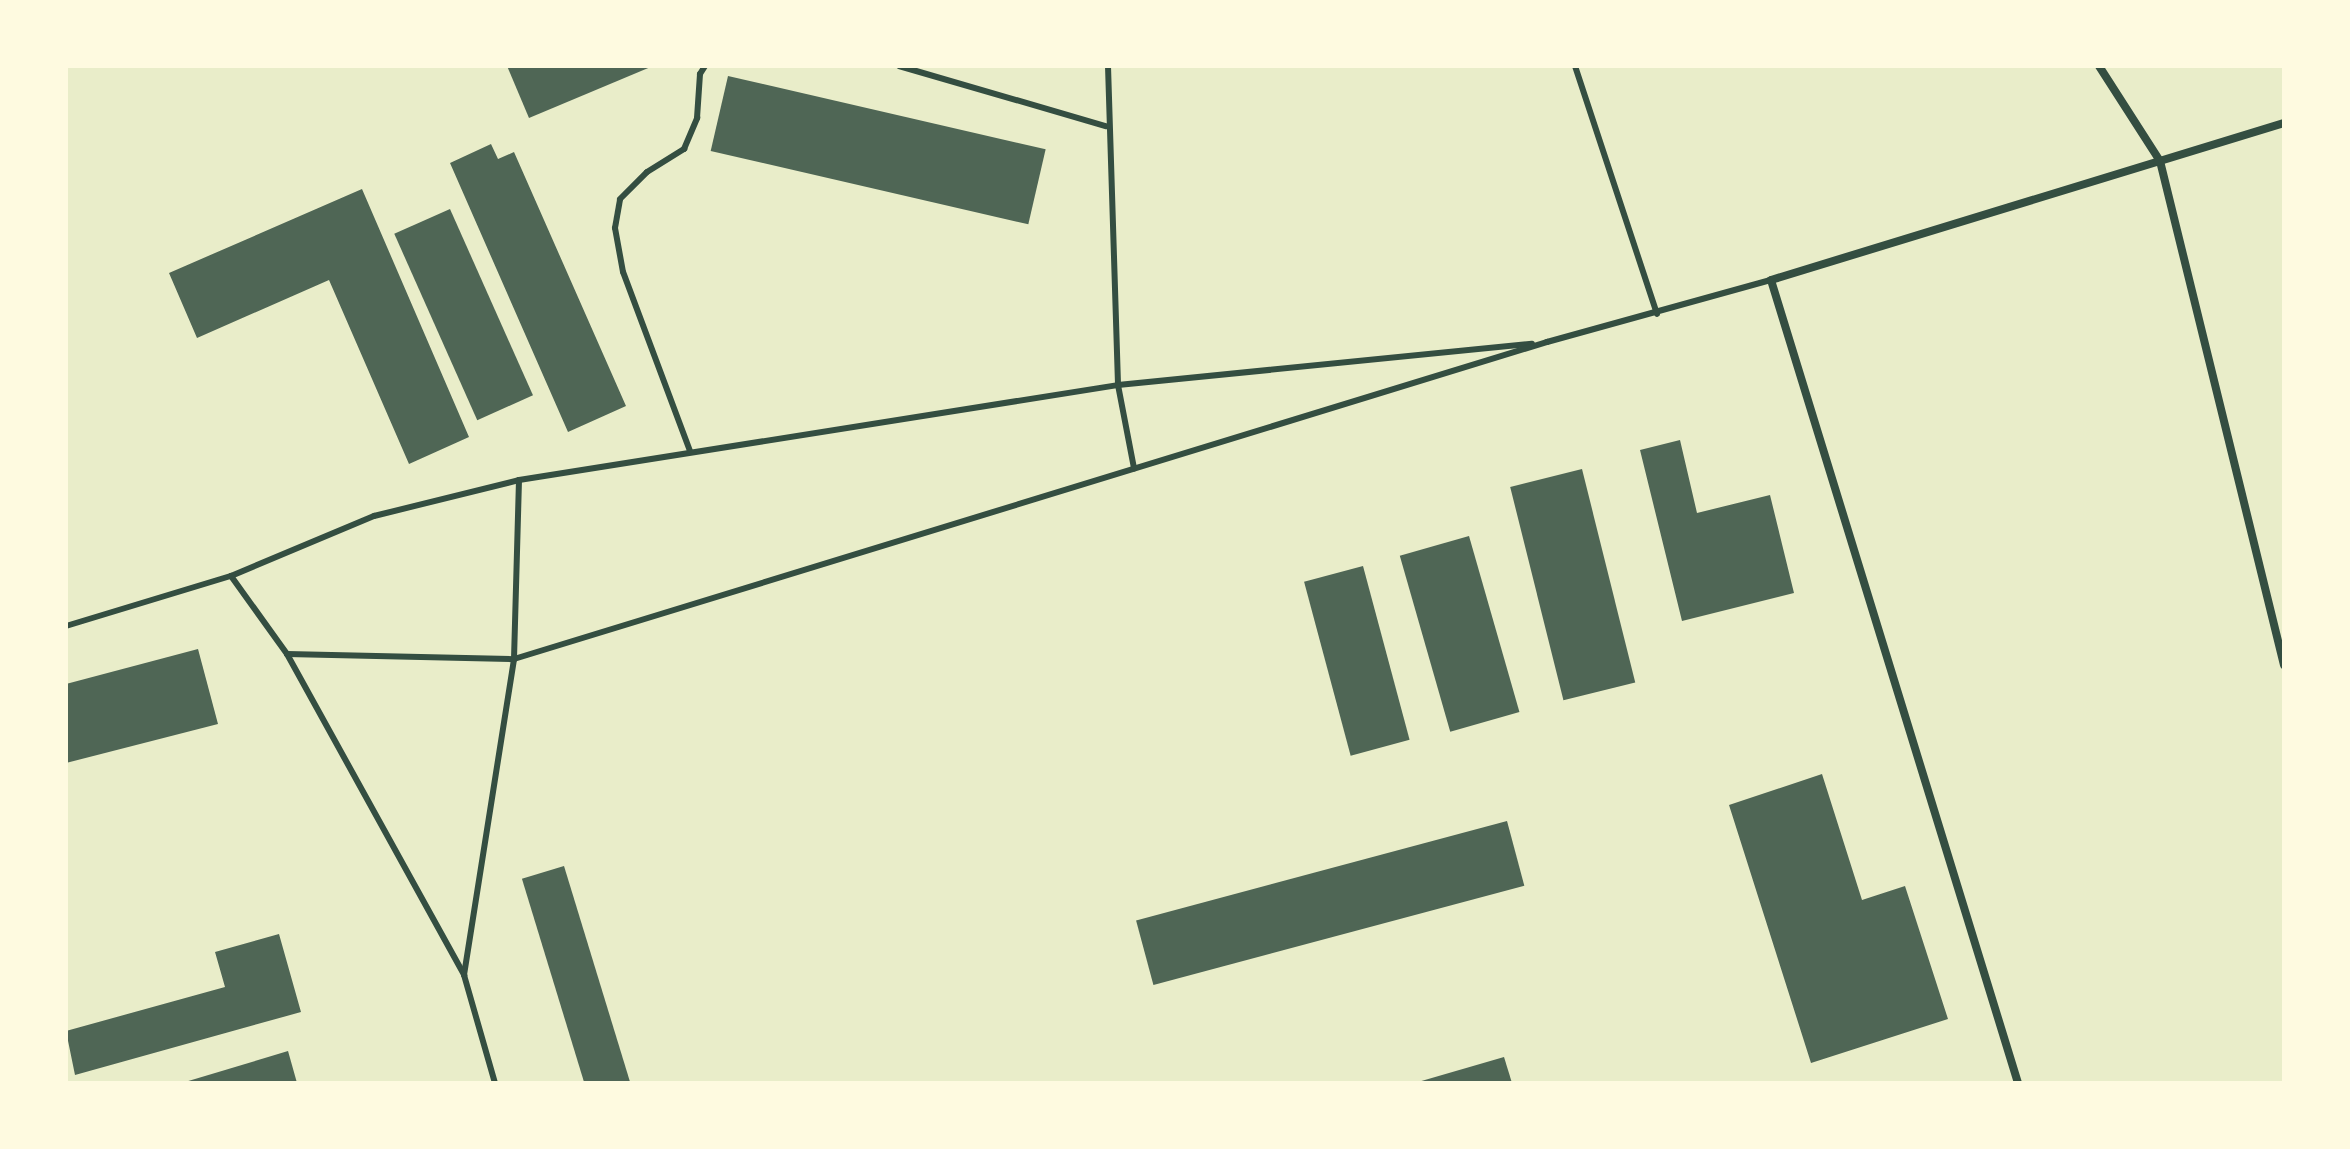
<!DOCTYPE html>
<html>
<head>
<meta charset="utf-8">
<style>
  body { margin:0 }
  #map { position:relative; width:2350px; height:1149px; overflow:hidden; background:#e9edc9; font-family:"Noto Serif",serif }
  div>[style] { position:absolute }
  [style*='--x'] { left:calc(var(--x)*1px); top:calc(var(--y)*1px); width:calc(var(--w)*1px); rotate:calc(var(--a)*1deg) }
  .building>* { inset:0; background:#4f6655; transform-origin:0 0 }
  .service>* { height:6px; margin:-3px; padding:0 3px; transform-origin:3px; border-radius:3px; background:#344e41 }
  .minor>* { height:8px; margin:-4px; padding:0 4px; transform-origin:4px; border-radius:4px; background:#344e41 }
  span { translate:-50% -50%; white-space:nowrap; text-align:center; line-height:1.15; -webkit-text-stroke:8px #fefae0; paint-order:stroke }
  .frame { position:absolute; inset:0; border:68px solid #fefae0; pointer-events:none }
</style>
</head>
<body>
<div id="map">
  <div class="building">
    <i style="clip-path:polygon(507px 66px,653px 66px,529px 118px)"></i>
    <i style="left:728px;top:76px;width:326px;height:77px;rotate:13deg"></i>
    <i style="clip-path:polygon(491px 144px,498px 159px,514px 152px,626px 406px,568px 432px,450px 163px)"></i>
    <i style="clip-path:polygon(362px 189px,469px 437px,409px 464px,329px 280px,197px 338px,169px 273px)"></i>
    <i style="left:450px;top:209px;width:204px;height:61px;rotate:66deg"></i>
    <i style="clip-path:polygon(1680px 440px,1697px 513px,1770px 495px,1794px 593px,1682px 621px,1640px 450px)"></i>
    <i style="left:1582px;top:469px;width:220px;height:74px;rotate:76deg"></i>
    <i style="left:1469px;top:536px;width:183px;height:72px;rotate:74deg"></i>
    <i style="left:1363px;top:566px;width:180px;height:61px;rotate:75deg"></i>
    <i style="clip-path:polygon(198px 649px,218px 724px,66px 763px,66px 684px)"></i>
    <i style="clip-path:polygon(1822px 774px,1862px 900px,1905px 886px,1948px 1019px,1811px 1063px,1729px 805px)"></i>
    <i style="left:1507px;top:821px;width:67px;height:384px;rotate:75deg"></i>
    <i style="left:564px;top:866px;width:227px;height:44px;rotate:73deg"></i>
    <i style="clip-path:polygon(279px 934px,301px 1012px,75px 1075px,66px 1031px,225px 987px,215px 952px)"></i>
    <i style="clip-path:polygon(288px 1051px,297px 1083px,185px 1083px,185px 1082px)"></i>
    <i style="clip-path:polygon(1504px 1057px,1512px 1083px,1418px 1083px,1418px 1082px)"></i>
  </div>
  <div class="service">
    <i style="--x:899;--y:66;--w:216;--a:16.2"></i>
    <i style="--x:1108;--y:66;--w:319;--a:88.2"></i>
    <i style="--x:1118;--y:385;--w:85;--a:79.1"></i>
    <i style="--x:1575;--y:66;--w:261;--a:71.7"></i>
    <i style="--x:690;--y:451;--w:191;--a:-110.5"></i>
    <i style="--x:623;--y:272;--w:45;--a:-100.3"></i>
    <i style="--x:615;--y:228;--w:29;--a:-80"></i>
    <i style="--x:620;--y:199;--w:38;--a:-45"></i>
    <i style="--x:647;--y:172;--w:44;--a:-31.9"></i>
    <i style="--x:684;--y:149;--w:34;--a:-67"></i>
    <i style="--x:697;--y:118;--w:44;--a:-86.1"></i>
    <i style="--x:700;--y:74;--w:9;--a:-58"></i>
    <i style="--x:231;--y:576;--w:96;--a:54.3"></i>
    <i style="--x:287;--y:654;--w:367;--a:61.1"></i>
    <i style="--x:464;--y:975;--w:112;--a:74"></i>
    <i style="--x:66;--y:626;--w:172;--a:-16.9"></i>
    <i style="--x:231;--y:576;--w:155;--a:-22.8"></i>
    <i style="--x:374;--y:516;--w:149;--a:-13.9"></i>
    <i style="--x:519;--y:480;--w:606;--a:-9.01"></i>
    <i style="--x:1118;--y:385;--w:416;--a:-5.7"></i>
    <i style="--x:287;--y:654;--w:227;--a:1.3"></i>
    <i style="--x:514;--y:659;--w:1081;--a:-17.06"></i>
    <i style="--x:1547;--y:342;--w:232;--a:-15.5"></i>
    <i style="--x:464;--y:975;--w:320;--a:-81"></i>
    <i style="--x:514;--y:659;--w:179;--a:-88.4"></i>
  </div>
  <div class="minor">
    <i style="--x:2099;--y:66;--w:113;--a:57.3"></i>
    <i style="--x:2160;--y:161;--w:519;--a:76.18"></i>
    <i style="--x:2018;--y:1083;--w:840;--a:-107.1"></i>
    <i style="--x:1771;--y:280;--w:536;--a:-17.02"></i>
  </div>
  <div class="frame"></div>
</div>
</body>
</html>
